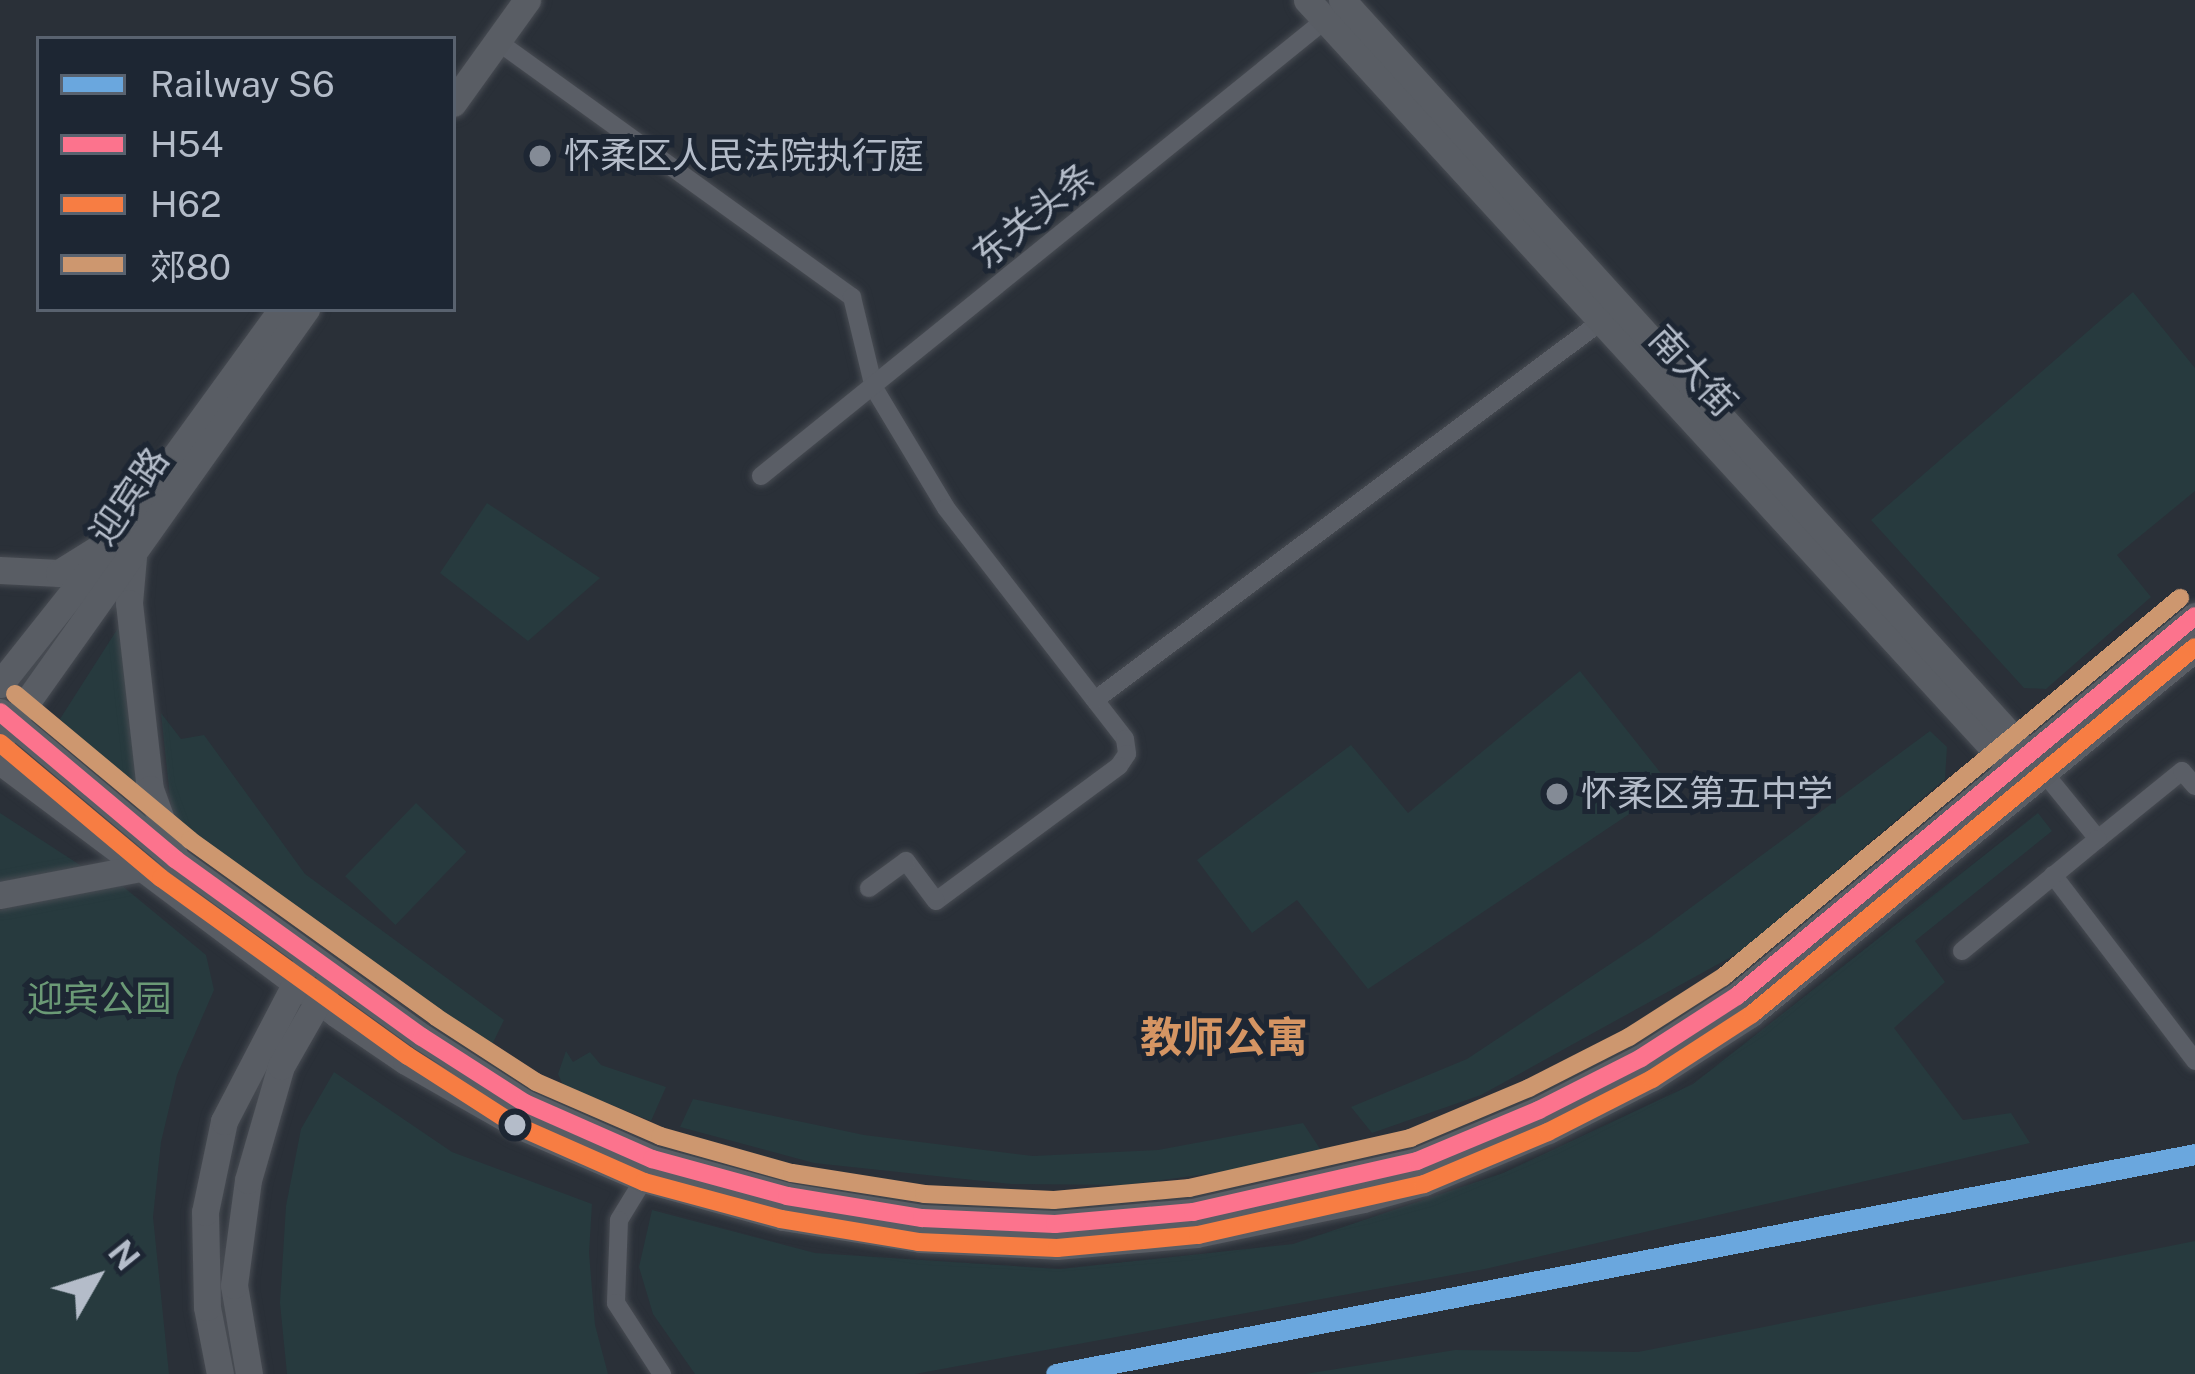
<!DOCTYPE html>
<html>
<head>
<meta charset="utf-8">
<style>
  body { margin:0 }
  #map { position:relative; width:2195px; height:1374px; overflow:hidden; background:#2a3038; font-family:"Public Sans","Noto Sans SC",sans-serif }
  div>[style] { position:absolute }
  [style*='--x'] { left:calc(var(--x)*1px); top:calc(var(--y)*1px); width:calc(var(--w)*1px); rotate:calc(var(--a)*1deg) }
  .green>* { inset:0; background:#273a3e; transform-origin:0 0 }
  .roads { filter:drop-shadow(0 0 3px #484c53) drop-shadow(0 0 3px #484c53) }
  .minor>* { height:18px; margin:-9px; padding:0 9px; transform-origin:9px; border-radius:9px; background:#5a5e66 }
  .secondary>* { height:27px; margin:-13.5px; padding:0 13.5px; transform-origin:13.5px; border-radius:13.5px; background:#595d64 }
  .bus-1>* { height:18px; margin:-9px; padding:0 9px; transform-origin:9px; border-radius:9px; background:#fc738d }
  .bus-2>* { height:18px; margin:-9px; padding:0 9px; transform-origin:9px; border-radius:9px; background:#f77d43 }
  .bus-3>* { height:18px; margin:-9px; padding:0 9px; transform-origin:9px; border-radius:9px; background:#cd976f }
  .rail-1>* { height:21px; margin:-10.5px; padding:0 10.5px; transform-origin:10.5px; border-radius:10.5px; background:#6aa7de }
  .dots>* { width:33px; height:33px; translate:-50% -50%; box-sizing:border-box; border:6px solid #1d2633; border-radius:50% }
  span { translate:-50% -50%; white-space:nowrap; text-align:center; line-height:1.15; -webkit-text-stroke:10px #1d2633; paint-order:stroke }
  .poi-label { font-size:36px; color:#b4bcc9 }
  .left { translate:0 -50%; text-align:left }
  .street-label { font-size:36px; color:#b4bcc9 }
  .park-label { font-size:36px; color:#6b9a76 }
  .quarter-label { font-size:42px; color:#d59563; font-weight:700 }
  .legend { position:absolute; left:36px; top:36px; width:420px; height:276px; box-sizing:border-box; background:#1d2633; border:3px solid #59626f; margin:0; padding:15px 21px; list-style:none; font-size:36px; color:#b4bcc9 }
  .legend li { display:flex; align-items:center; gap:24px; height:60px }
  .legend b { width:60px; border:3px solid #59626f }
  .north { position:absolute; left:36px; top:1218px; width:120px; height:120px; -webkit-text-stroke:9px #1d2633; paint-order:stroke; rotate:51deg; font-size:33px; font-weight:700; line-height:48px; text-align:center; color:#b4bcc9 }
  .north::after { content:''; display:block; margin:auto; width:42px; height:54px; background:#b4bcc9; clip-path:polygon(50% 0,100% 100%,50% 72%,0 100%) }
</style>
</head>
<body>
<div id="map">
  <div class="green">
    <i style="clip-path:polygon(2133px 292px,2195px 368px,2195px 491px,2117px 555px,2151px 597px,2046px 689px,2024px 688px,1871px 520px)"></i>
    <i style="clip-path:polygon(487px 503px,600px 578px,528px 641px,440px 573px)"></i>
    <i style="clip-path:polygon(120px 625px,140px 797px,60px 719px)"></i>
    <i style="clip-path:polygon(1580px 671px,1671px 786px,1368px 989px,1297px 900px,1252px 933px,1197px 860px,1351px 745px,1408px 813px)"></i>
    <i style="clip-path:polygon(161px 713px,181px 739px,204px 735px,305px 874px,504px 1020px,487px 1055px,173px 825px)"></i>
    <i style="clip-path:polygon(1930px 731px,1947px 747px,1945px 779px,1740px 952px,1481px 1095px,1372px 1133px,1351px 1107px,1467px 1059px,1651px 937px)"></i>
    <i style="left:416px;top:803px;width:70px;height:102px;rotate:44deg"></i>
    <i style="clip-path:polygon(0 813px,83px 867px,0 882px)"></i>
    <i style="clip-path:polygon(2038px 813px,2052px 831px,1915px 941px,1945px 982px,1894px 1028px,1963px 1120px,2011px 1113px,2030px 1143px,1485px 1269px,915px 1374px,695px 1374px,653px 1314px,639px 1267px,652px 1210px,815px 1253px,1060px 1269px,1293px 1244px,1503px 1173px,1693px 1084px)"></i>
    <i style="clip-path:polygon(120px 884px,206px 955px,214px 990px,177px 1075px,161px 1142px,153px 1217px,169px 1374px,0 1374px,0 910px)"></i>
    <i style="clip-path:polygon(566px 1051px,573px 1062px,590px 1052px,601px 1065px,666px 1087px,651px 1121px,563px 1085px,558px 1074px)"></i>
    <i style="clip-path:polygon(334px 1072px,452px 1152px,592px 1204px,589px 1253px,595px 1325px,608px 1374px,287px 1374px,280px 1303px,286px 1206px,301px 1129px)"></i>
    <i style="clip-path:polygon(693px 1099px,864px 1135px,1033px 1156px,1158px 1150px,1303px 1123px,1326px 1158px,1125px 1185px,1011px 1184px,814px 1163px,680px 1127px)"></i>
    <i style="clip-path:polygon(2195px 1241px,2195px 1374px,1305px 1374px,1455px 1350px,1638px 1352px)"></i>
  </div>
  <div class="roads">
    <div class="minor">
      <i style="--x:497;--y:41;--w:438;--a:35.8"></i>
      <i style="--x:852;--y:297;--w:94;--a:76.4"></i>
      <i style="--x:874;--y:388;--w:140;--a:59"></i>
      <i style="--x:946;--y:508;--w:292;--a:52.2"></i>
      <i style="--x:1125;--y:739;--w:15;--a:82"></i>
      <i style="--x:1127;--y:754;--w:14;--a:124"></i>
      <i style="--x:1119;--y:766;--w:227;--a:143.6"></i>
      <i style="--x:936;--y:901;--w:50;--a:-126.9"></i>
      <i style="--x:906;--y:861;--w:46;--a:143.9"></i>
      <i style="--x:761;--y:476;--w:732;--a:-38.95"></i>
      <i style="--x:1095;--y:700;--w:629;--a:-36.8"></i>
      <i style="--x:2045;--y:774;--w:84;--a:50.8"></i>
      <i style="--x:2098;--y:839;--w:108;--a:-39"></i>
      <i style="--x:2182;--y:771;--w:20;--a:49"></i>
      <i style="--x:2053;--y:875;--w:234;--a:52.6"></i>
      <i style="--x:1962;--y:951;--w:176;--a:-39.5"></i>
      <i style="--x:644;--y:1179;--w:48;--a:121.4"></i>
      <i style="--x:619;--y:1220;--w:83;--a:92.1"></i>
      <i style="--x:616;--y:1303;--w:85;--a:57.1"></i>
    </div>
    <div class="secondary">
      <i style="--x:1307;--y:0;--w:1064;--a:47.48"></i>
      <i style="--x:1342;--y:0;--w:1039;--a:47.73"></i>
      <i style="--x:453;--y:103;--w:127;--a:-54.3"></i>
      <i style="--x:133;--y:557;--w:46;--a:95"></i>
      <i style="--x:129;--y:603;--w:187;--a:83.6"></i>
      <i style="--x:150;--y:789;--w:70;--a:70"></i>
      <i style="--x:0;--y:570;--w:59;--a:2.9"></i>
      <i style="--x:59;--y:573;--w:44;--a:-31.9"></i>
      <i style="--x:0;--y:684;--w:185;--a:-51.6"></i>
      <i style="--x:115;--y:539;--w:284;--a:-54"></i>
      <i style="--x:0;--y:712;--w:229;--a:40"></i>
      <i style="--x:175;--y:859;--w:304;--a:35.8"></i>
      <i style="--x:422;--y:1037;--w:122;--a:32.7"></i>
      <i style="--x:525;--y:1103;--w:139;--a:23.8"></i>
      <i style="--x:652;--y:1159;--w:140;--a:15.3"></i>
      <i style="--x:787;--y:1196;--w:137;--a:9.3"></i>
      <i style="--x:922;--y:1218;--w:133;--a:2.6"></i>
      <i style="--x:1055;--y:1224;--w:139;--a:-5"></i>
      <i style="--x:1193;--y:1212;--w:230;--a:-12.8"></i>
      <i style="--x:1417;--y:1161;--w:132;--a:-22.7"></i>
      <i style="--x:1539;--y:1110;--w:114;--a:-27"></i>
      <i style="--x:1641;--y:1058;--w:114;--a:-32.9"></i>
      <i style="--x:1737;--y:996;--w:595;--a:-39.68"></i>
      <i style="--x:0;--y:740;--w:529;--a:-54.63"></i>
      <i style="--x:0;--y:761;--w:421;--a:36.9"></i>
      <i style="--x:337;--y:1014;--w:83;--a:34.3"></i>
      <i style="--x:406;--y:1061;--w:129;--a:29.7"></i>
      <i style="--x:518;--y:1125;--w:137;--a:23.2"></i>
      <i style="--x:644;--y:1179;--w:144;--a:15.3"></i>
      <i style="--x:783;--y:1217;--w:139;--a:9.1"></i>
      <i style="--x:920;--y:1239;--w:136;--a:2.9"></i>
      <i style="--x:1056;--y:1246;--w:141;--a:-4.9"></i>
      <i style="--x:1196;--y:1234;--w:171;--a:-11.8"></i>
      <i style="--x:1363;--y:1199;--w:63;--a:-15.6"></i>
      <i style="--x:1424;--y:1182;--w:134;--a:-22.8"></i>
      <i style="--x:1548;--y:1130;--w:117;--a:-27"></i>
      <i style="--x:1652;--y:1077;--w:117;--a:-32.7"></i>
      <i style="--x:1750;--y:1014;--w:576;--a:-39.44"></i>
      <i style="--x:0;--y:895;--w:143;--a:-10.9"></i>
      <i style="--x:220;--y:1374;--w:68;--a:-101"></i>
      <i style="--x:207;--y:1307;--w:95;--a:-91.2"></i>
      <i style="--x:205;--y:1212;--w:93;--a:-78.2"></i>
      <i style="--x:224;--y:1121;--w:174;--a:-62.5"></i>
      <i style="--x:249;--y:1374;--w:90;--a:-99.6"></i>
      <i style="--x:234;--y:1285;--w:106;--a:-82.4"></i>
      <i style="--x:248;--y:1180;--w:119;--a:-73.9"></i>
      <i style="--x:281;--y:1066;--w:95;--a:-60.2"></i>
    </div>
  </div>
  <div class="bus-1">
    <i style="--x:0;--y:712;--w:229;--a:40"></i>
    <i style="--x:175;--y:859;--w:304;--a:35.8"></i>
    <i style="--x:422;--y:1037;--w:122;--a:32.7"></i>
    <i style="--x:525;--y:1103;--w:139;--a:23.8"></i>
    <i style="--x:652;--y:1159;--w:140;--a:15.3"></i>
    <i style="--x:787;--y:1196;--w:137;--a:9.3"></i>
    <i style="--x:922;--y:1218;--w:133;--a:2.6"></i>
    <i style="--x:1055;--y:1224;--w:139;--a:-5"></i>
    <i style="--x:1193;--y:1212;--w:230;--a:-12.8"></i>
    <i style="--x:1417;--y:1161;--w:132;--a:-22.7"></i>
    <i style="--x:1539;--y:1110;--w:114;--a:-27"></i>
    <i style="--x:1641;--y:1058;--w:114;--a:-32.9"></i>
    <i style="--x:1737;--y:996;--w:595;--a:-39.68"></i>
  </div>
  <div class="bus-2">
    <i style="--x:0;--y:743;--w:210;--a:40"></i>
    <i style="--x:161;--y:878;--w:304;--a:35.8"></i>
    <i style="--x:408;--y:1056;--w:127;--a:32.8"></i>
    <i style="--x:515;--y:1125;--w:141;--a:23.8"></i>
    <i style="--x:644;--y:1182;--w:142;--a:15.1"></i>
    <i style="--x:781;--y:1219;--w:139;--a:9.5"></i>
    <i style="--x:918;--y:1242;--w:139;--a:2.5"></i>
    <i style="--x:1057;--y:1248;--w:142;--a:-5.3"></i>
    <i style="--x:1198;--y:1235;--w:232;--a:-12.7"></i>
    <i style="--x:1424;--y:1184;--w:134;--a:-22.8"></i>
    <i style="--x:1548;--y:1132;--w:117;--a:-27"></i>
    <i style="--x:1652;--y:1079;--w:119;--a:-33"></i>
    <i style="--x:1752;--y:1014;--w:575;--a:-39.64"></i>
  </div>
  <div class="bus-3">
    <i style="--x:15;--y:694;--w:228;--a:39.8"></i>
    <i style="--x:190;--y:840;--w:303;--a:35.7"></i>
    <i style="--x:436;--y:1017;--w:119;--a:33"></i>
    <i style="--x:536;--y:1082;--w:135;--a:23.5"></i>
    <i style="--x:660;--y:1136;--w:137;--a:15.7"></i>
    <i style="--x:792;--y:1173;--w:134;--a:9"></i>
    <i style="--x:924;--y:1194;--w:130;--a:2.6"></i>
    <i style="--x:1054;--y:1200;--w:136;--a:-5.1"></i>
    <i style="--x:1189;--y:1188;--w:227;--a:-12.7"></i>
    <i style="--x:1410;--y:1138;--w:129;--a:-22.8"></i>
    <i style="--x:1529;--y:1088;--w:112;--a:-27"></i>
    <i style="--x:1629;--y:1037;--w:112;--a:-32.6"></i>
    <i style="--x:1723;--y:977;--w:594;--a:-39.67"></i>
  </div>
  <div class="rail-1">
    <i style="--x:1056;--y:1374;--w:1160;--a:-10.93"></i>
  </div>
  <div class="dots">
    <i style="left:540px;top:156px;background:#848b96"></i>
    <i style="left:1557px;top:794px;background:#848b96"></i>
    <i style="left:515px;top:1125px;background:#b4bcc9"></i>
  </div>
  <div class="poi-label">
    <span class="left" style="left:564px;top:156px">怀柔区人民法院执行庭</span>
    <span class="left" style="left:1581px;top:794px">怀柔区第五中学</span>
  </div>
  <div class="street-label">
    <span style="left:1034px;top:215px;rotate:-39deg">东关头条</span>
    <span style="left:1693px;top:371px;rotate:47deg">南大街</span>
    <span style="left:129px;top:496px;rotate:-55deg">迎宾路</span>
  </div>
  <div class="park-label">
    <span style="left:99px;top:999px">迎宾公园</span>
  </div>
  <div class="quarter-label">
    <span style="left:1224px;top:1037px">教师公寓</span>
  </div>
  <ul class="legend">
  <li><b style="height:15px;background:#6aa7de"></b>Railway S6</li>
  <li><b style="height:15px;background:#fc738d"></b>H54</li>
  <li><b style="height:15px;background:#f77d43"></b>H62</li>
  <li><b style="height:15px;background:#cd976f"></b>郊80</li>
  </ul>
  <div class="north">N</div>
</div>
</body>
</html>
